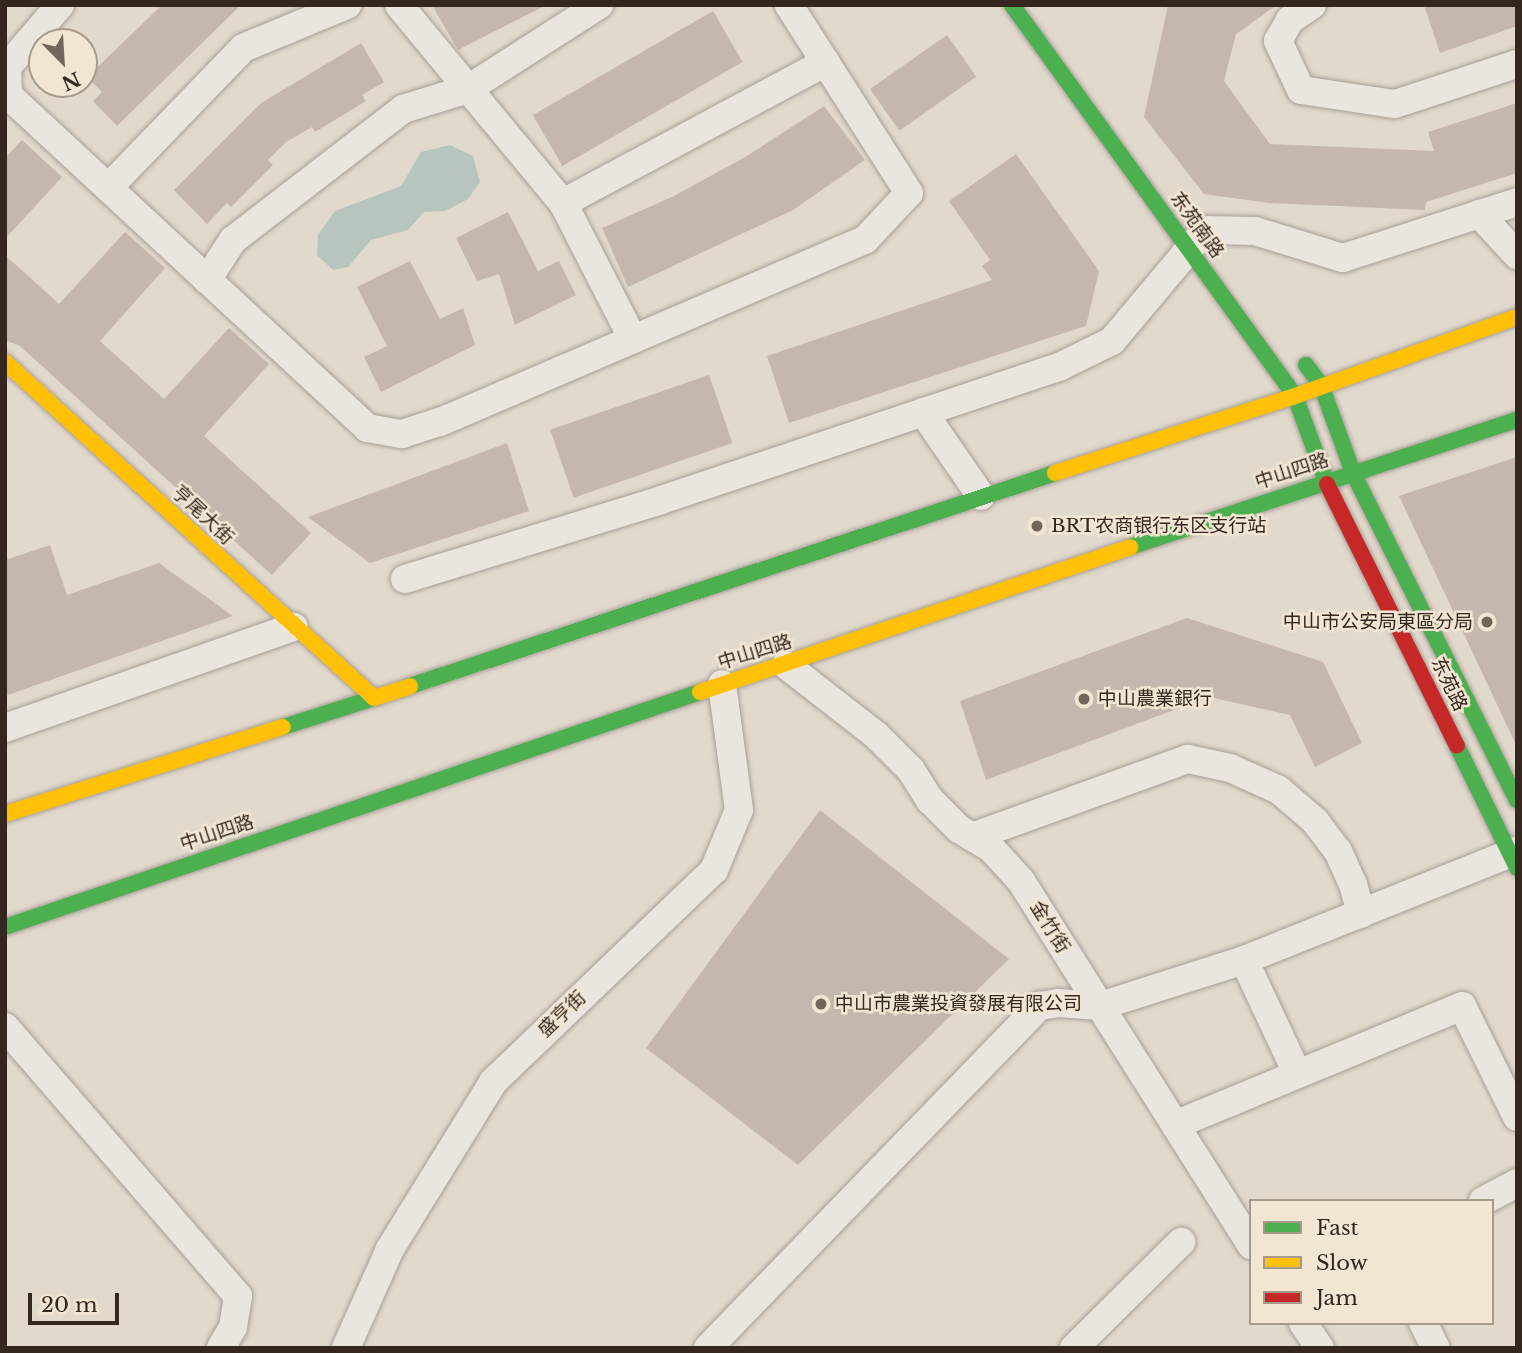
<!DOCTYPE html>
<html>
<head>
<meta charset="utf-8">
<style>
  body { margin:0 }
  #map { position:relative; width:1522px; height:1353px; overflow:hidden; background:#e2d9cd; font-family:"Libre Baskerville","Noto Sans SC",serif }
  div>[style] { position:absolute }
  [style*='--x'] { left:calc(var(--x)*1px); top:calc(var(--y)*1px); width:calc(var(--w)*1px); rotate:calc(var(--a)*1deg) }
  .water>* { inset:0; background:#b8c5bc }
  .building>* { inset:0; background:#c5b7ae; transform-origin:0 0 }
  .roads { filter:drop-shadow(0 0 2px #a79f96) drop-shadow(0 0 2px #a79f96) }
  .street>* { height:28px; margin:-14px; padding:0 14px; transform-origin:14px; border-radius:14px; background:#eae5de }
  .fast>* { height:16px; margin:-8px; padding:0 8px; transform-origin:8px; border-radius:8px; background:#4caf50 }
  .slow>* { height:16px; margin:-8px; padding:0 8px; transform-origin:8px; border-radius:8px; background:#ffc107 }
  .jam>* { height:16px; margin:-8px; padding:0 8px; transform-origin:8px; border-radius:8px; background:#c62828 }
  .dots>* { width:19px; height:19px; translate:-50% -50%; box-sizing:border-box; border:4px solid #f2e6d3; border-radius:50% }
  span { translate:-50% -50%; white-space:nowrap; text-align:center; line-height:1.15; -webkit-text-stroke:5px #f2e6d3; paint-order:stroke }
  .street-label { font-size:19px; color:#34271f }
  .poi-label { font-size:19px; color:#34271f }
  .left { translate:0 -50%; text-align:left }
  .right { translate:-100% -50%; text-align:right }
  .frame { position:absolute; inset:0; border:7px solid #34271f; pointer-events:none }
  .legend { position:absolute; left:1249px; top:1199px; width:245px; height:126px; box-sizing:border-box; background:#f2e6d3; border:2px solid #a69a8b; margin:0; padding:9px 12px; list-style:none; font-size:21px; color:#34271f }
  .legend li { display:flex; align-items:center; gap:14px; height:35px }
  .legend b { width:35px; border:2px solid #a69a8b }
  .north { position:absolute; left:28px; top:28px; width:70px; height:70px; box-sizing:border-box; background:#f2e6d3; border:2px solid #a69a8b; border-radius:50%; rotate:156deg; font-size:19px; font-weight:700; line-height:28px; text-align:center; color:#34271f }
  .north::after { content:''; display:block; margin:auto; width:24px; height:32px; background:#71655c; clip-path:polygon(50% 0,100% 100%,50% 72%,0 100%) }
  .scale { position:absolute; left:28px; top:1293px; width:91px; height:32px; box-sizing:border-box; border:4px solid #34271f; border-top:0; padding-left:9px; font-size:21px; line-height:24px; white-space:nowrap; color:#34271f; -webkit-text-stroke:5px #f2e6d3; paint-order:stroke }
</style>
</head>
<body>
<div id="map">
  <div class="water">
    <i style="clip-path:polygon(450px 145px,473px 156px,480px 182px,468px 199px,445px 211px,424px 212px,408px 230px,371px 240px,348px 267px,333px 270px,317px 255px,318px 235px,335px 211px,401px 186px,421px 152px)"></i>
  </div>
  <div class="building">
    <i style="clip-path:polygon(162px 5px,241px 5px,117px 126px,93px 101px,102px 92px,87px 77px)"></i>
    <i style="clip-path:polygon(432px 5px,546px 5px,458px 50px)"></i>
    <i style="clip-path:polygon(1168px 5px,1277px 5px,1236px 34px,1224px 81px,1270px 144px,1434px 151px,1428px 132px,1517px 103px,1517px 173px,1426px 202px,1425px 210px,1269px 203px,1204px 194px,1144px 117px)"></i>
    <i style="clip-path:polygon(1424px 5px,1517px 5px,1517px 26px,1440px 53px)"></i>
    <i style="left:713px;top:11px;width:59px;height:208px;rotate:60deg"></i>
    <i style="left:947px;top:35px;width:51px;height:94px;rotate:55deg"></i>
    <i style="clip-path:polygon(361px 43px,384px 82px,362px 95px,366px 101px,315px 132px,312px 127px,286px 142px,268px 160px,273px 165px,231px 207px,227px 203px,207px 224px,174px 190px,261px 103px)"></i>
    <i style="clip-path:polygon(824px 106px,865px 160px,793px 210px,628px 287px,602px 228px,674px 196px,747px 156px)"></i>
    <i style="clip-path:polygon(22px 140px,62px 177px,5px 239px,5px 158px)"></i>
    <i style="clip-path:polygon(1016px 154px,1099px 271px,1086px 326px,789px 423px,767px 356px,992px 280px,982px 266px,990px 260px,949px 201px)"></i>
    <i style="clip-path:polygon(508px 212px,538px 271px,559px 261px,576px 295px,515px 325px,499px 274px,477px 281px,456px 238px)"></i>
    <i style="clip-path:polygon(125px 232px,165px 268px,100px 341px,164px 399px,229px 328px,269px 364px,204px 436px,311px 533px,272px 575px,20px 346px,5px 340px,5px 255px,59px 304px)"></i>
    <i style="clip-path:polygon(410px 261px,440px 319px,463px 308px,475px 345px,381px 392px,364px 357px,387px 346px,357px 287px)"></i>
    <i style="left:709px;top:375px;width:72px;height:168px;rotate:71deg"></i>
    <i style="clip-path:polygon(507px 443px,529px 511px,370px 563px,308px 517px)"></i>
    <i style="clip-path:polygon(1517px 457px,1517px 747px,1399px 496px)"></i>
    <i style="clip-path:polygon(50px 545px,67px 595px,159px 563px,233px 616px,5px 696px,5px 560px)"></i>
    <i style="clip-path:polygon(1187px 618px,1323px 662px,1362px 743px,1315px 767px,1290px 715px,1209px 697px,986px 780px,960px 701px)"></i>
    <i style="clip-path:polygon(820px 810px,1009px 959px,798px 1165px,646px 1048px)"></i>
  </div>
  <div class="roads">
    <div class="street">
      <i style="--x:60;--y:5;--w:82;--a:130.5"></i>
      <i style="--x:7;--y:67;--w:28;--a:88"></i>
      <i style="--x:8;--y:95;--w:490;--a:42.8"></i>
      <i style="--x:367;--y:428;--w:36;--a:10"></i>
      <i style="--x:402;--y:434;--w:40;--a:-18"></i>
      <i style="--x:440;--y:422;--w:462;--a:-23.2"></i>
      <i style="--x:865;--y:240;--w:64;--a:-46.9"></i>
      <i style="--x:909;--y:193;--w:223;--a:-122.6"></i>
      <i style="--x:399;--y:5;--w:257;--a:50.4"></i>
      <i style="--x:563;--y:203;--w:153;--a:62.8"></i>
      <i style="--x:1312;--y:5;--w:27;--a:146"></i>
      <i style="--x:1290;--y:20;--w:24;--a:120"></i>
      <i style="--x:1278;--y:41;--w:54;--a:64.9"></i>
      <i style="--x:1301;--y:90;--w:95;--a:8.5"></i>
      <i style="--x:1395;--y:104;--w:128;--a:-18.2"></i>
      <i style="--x:108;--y:188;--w:194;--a:-46"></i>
      <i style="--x:243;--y:48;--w:113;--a:-22.5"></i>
      <i style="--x:563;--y:203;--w:298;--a:-28.2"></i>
      <i style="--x:1479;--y:214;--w:56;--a:47.2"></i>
      <i style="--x:207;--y:280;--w:48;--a:-57"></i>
      <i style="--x:233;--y:240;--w:215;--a:-37.6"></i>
      <i style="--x:403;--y:109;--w:68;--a:-17.1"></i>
      <i style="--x:468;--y:89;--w:156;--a:-32.7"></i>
      <i style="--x:923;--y:412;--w:102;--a:55.4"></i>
      <i style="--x:405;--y:579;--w:268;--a:-17.1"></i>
      <i style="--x:661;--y:500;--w:420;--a:-18.5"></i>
      <i style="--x:1059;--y:367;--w:59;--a:-26.1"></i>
      <i style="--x:1112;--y:341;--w:145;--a:-50"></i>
      <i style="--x:1205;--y:230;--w:50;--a:1.1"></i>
      <i style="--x:1255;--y:231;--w:92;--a:17.1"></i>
      <i style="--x:1343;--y:258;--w:183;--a:-17.8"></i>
      <i style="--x:786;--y:665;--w:114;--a:37.9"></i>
      <i style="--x:876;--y:735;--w:49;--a:45"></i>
      <i style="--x:911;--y:770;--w:36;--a:58"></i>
      <i style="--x:930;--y:800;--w:41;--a:45"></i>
      <i style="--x:959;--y:829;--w:37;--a:31"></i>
      <i style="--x:991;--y:848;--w:45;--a:47.7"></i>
      <i style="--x:1021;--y:881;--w:431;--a:57.7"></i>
      <i style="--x:5;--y:728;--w:306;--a:-19.3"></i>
      <i style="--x:972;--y:837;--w:230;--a:-19.9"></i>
      <i style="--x:1188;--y:759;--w:43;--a:12.1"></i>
      <i style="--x:1230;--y:768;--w:54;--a:24.2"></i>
      <i style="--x:1279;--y:790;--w:48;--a:40.7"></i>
      <i style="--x:1315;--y:821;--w:38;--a:53"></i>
      <i style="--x:1338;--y:851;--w:36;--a:66"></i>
      <i style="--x:1353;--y:884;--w:31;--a:75"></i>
      <i style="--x:1244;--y:960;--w:125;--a:64.9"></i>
      <i style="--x:5;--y:1027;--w:356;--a:49.1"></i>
      <i style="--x:238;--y:1296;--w:31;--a:99"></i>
      <i style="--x:233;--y:1327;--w:24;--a:120"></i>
      <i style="--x:1175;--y:1125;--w:311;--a:-22.5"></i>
      <i style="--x:1462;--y:1006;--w:124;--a:63.6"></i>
      <i style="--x:1483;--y:1201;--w:38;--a:-28"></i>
      <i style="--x:1303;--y:1323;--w:30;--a:56"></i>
      <i style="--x:1423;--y:1323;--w:28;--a:63"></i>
      <i style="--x:346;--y:1348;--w:108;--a:-66"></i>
      <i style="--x:390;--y:1249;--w:196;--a:-58.3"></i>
      <i style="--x:493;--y:1082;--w:306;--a:-43.8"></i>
      <i style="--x:714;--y:870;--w:65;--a:-67.4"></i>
      <i style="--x:739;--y:810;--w:127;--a:-97.7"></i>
      <i style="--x:708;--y:1348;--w:477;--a:-45.9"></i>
      <i style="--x:1040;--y:1006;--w:18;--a:-9"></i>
      <i style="--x:1058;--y:1003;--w:42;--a:4.1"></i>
      <i style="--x:1100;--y:1006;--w:151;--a:-17.7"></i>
      <i style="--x:1244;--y:960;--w:294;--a:-21.8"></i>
      <i style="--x:1074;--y:1348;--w:151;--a:-44.7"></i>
    </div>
    <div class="fast">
      <i style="--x:1012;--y:5;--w:483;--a:54.1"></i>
      <i style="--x:1295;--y:396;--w:94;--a:70"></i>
      <i style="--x:1306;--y:365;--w:25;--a:53"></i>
      <i style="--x:1321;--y:385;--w:96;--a:69.9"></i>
      <i style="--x:1354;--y:475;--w:364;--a:63.4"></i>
      <i style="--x:1130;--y:547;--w:407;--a:-18.2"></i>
      <i style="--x:410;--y:686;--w:679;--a:-18.27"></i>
      <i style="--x:283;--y:727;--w:96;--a:-17.7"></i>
      <i style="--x:1457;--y:746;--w:136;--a:63.8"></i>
      <i style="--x:5;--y:927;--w:734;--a:-18.68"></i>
    </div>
    <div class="slow">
      <i style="--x:5;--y:362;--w:499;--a:42.3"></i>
      <i style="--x:374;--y:698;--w:38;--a:-18"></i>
      <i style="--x:1055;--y:473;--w:252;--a:-17.8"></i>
      <i style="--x:1295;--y:396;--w:236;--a:-19.6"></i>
      <i style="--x:700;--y:692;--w:454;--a:-18.6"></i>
      <i style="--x:5;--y:814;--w:291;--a:-17.4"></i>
    </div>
    <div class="jam">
      <i style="--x:1327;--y:484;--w:292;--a:63.6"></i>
    </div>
  </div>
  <div class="dots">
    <i style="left:1037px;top:526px;background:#71655c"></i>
    <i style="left:1487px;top:622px;background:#71655c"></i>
    <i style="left:1084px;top:699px;background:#71655c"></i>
    <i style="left:821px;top:1004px;background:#71655c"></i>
  </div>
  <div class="street-label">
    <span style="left:1197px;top:225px;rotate:54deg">东苑南路</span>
    <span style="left:1292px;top:471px;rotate:-18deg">中山四路</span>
    <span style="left:203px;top:515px;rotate:43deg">亨尾大街</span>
    <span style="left:755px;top:652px;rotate:-17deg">中山四路</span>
    <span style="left:1449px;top:684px;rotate:64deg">东苑路</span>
    <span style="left:217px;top:833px;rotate:-18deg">中山四路</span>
    <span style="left:1050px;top:927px;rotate:58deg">金竹街</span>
    <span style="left:562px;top:1014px;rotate:-44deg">盛亨街</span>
  </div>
  <div class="poi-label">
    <span class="left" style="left:1051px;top:526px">BRT农商银行东区支行站</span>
    <span class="right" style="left:1473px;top:622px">中山市公安局東區分局</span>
    <span class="left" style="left:1098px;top:699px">中山農業銀行</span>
    <span class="left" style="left:835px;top:1004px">中山市農業投資發展有限公司</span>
  </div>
  <div class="frame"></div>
  <ul class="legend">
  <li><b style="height:9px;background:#4caf50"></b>Fast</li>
  <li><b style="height:9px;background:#ffc107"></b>Slow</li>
  <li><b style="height:9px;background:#c62828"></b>Jam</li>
  </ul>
  <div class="north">N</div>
  <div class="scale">20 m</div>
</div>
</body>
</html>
